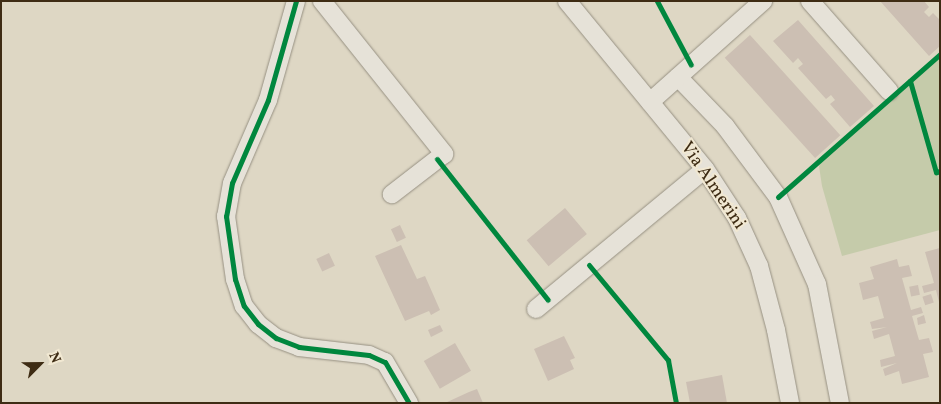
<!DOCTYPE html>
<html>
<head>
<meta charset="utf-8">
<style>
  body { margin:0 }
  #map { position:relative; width:941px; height:404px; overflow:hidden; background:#ded7c4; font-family:Vollkorn,serif }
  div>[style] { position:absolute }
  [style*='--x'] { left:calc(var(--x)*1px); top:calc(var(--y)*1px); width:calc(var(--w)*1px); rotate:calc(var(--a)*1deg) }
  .green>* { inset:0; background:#c5cbaa }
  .building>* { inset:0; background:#ccbfb3; transform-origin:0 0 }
  .roads { filter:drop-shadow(0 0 1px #969082) drop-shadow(0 0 1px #969082) }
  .minor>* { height:18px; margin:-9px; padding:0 9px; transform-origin:9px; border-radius:9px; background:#e6e2d8 }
  .cycleway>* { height:5px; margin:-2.5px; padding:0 2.5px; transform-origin:2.5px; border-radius:2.5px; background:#00873e }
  span { translate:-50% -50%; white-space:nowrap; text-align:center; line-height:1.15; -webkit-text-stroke:4px #f1e8d2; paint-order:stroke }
  .street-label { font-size:18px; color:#3e2c14 }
  .frame { position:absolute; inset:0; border:2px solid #3e2c14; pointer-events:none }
  .north { position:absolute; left:15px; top:339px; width:50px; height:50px; -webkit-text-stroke:4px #f1e8d2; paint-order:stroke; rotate:67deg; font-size:14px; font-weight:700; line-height:20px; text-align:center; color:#3e2c14 }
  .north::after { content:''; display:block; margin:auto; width:18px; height:22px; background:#3e2c14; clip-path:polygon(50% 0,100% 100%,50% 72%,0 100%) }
</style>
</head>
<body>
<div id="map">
  <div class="green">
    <i style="clip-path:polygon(940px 57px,940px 230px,842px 256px,822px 186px,819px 166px,822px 160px)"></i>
  </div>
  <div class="building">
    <i style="clip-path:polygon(880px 1px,924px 1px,929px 7px,924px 12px,929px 17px,933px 13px,940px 20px,940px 46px,929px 56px)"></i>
    <i style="clip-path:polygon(798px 20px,874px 106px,850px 127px,830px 104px,835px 100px,831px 95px,826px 99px,798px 68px,803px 64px,798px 58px,793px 63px,773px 41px)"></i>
    <i style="left:750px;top:35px;width:135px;height:34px;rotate:48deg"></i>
    <i style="left:565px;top:208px;width:34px;height:50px;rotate:50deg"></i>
    <i style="left:400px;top:225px;width:14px;height:10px;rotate:65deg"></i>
    <i style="clip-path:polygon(401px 245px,417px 279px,425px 276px,440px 310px,431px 315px,429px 311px,405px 321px,375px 256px)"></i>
    <i style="clip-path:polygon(940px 248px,940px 302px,939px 302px,936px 290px,924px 293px,922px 286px,934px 283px,925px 252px)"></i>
    <i style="left:329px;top:253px;width:14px;height:14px;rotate:65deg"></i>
    <i style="clip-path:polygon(897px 259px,899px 267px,909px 265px,912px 276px,902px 278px,911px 310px,921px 307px,923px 313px,912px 316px,919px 340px,929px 338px,933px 352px,923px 354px,929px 377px,902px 384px,899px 371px,885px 376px,883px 369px,897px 363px,881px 367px,880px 360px,895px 356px,889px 334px,874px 339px,872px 331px,887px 327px,872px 329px,870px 322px,884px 318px,878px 296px,863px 300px,859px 283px,874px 279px,870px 267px)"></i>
    <i style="left:918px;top:285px;width:10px;height:9px;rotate:79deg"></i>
    <i style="left:931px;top:294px;width:9px;height:9px;rotate:72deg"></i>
    <i style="clip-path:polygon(924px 315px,926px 323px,918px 325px,917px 318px)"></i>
    <i style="clip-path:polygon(440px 325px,443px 331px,431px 337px,428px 330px)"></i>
    <i style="clip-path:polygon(564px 336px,575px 358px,570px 360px,574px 369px,548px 381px,534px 349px)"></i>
    <i style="left:455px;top:343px;width:32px;height:36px;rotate:60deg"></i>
    <i style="clip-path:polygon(722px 375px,727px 403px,690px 403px,686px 382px)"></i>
    <i style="clip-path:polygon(477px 389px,483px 403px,445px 403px,469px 392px)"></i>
  </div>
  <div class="roads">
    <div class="minor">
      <i style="--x:296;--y:1;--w:103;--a:105.8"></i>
      <i style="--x:268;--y:100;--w:90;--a:113.4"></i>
      <i style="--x:232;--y:183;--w:34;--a:100"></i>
      <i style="--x:226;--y:216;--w:64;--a:81.9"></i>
      <i style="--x:235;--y:279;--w:28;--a:72"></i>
      <i style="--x:244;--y:306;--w:23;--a:52"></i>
      <i style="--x:258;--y:324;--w:23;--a:38"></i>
      <i style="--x:276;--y:338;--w:25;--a:21"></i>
      <i style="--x:299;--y:347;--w:70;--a:6.5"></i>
      <i style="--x:369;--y:355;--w:17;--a:24"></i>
      <i style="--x:385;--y:362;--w:48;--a:59.7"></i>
      <i style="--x:322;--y:1;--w:196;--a:51.4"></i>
      <i style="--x:444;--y:154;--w:66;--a:142.4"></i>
      <i style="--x:567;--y:1;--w:217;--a:50.6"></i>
      <i style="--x:705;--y:169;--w:59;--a:56.9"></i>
      <i style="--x:737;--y:218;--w:53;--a:65.4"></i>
      <i style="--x:759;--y:266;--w:66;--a:75.1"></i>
      <i style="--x:776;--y:330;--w:74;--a:79.1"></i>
      <i style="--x:810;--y:1;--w:120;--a:48.7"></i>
      <i style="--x:678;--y:77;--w:68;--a:46.2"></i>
      <i style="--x:725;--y:126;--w:89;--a:53.3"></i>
      <i style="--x:778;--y:197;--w:95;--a:65.9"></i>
      <i style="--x:817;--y:284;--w:121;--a:79.1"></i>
      <i style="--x:650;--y:102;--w:152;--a:-41.8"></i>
      <i style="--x:536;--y:309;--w:219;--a:-39.6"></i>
    </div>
  </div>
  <div class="cycleway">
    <i style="--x:296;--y:1;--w:103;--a:105.8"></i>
    <i style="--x:268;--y:100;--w:90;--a:113.4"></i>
    <i style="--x:232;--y:183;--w:34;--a:100"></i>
    <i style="--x:226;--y:216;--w:64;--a:81.9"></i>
    <i style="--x:235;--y:279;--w:28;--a:72"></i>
    <i style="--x:244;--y:306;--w:23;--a:52"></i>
    <i style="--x:258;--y:324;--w:23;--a:38"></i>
    <i style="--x:276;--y:338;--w:25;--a:21"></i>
    <i style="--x:299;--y:347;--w:70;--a:6.5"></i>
    <i style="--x:369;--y:355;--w:17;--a:24"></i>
    <i style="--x:385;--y:362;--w:48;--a:59.7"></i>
    <i style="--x:657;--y:1;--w:72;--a:62"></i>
    <i style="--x:910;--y:81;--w:95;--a:74.1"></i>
    <i style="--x:936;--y:172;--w:4;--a:-14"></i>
    <i style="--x:437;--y:159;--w:179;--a:51.8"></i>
    <i style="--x:778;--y:197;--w:216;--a:-41.4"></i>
    <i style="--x:589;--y:265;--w:124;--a:50.3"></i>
    <i style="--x:668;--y:360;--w:44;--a:79.5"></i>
  </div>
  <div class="street-label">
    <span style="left:712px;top:186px;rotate:56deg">Via Almerini</span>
  </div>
  <div class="frame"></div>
  <div class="north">N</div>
</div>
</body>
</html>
